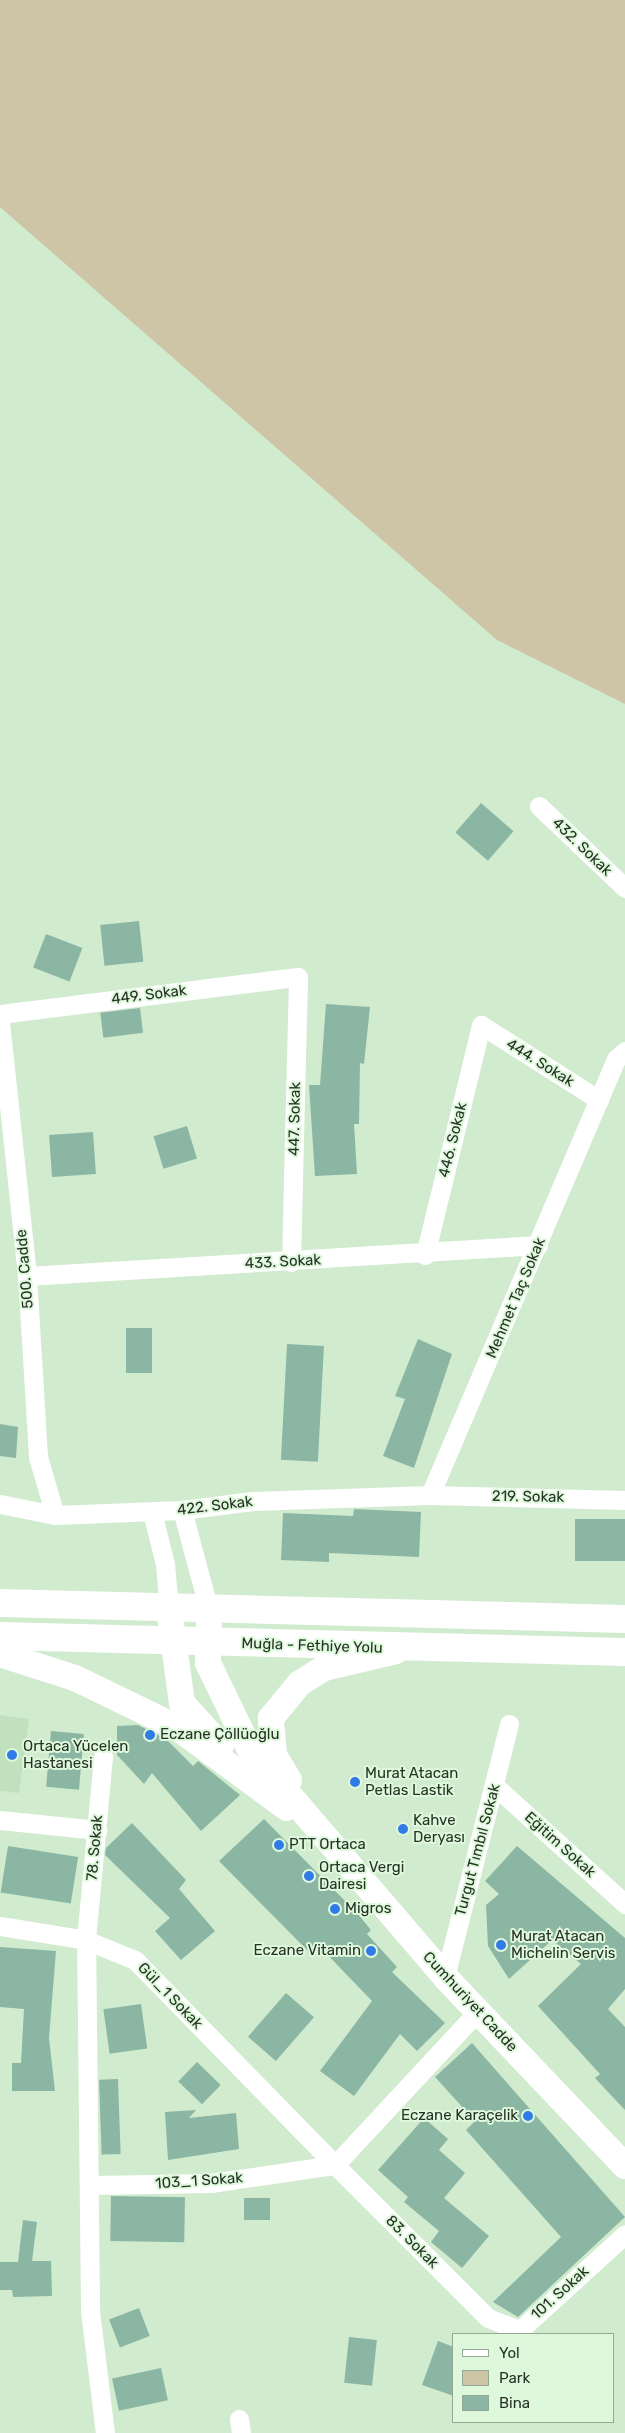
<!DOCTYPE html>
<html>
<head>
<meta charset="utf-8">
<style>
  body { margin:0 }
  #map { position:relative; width:625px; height:2433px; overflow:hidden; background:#d1ebce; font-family:Rubik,sans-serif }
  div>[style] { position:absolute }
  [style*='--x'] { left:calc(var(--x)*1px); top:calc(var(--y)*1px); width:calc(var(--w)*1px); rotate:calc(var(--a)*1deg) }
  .built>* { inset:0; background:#c1e1be }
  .green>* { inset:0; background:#cdc5a5 }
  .building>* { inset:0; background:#8bb6a3; transform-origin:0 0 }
  .street>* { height:19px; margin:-9.5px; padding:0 9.5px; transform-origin:9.5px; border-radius:9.5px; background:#fff }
  .secondary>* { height:26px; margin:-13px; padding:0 13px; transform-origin:13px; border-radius:13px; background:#fff }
  .highway>* { height:28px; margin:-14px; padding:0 14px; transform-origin:14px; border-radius:14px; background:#fff }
  .dots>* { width:14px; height:14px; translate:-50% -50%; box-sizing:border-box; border:2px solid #def8db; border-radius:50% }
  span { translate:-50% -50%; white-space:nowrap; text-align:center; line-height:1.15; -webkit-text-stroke:4px #def8db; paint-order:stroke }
  .street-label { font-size:15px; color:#273126 }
  .poi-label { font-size:15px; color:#273126 }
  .left { translate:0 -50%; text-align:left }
  .right { translate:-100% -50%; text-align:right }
  .legend { position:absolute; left:452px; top:2333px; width:162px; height:90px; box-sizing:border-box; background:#def8db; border:1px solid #95a893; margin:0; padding:6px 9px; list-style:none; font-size:15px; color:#273126 }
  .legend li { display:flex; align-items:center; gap:10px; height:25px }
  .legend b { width:25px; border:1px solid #95a893 }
</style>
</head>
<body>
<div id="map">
  <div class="built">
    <i style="clip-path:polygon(0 1715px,29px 1719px,19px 1793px,0 1791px)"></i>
  </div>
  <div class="green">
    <i style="clip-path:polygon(0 0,625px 0,625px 704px,497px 640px,0 207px)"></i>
  </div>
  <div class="building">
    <i style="left:481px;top:803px;width:43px;height:39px;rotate:41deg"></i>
    <i style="left:139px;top:921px;width:41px;height:39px;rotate:84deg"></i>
    <i style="left:46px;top:934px;width:39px;height:36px;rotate:21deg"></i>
    <i style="clip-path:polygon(326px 1004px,370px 1007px,364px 1064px,360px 1063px,359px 1124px,354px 1124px,357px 1174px,315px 1176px,309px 1085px,320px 1085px)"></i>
    <i style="left:140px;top:1008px;width:25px;height:40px;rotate:83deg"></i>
    <i style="left:187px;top:1126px;width:34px;height:35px;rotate:73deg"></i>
    <i style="left:93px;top:1132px;width:42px;height:44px;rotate:86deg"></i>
    <i style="left:126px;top:1328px;width:26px;height:45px"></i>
    <i style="clip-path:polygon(418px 1339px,452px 1354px,414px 1468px,383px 1456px,405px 1399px,395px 1396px)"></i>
    <i style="left:287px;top:1344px;width:37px;height:116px;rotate:3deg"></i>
    <i style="clip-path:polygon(0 1424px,18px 1427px,16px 1458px,0 1456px)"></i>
    <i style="clip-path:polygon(354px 1509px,421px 1512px,419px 1557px,329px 1553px,329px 1562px,281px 1560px,283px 1513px,353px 1516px)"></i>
    <i style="left:575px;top:1519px;width:50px;height:42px"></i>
    <i style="clip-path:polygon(138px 1725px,166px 1739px,193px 1766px,198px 1761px,240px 1795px,201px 1831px,152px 1773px,144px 1784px,117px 1755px,117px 1726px)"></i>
    <i style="left:51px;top:1731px;width:33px;height:56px;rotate:5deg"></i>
    <i style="clip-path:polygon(264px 1819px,357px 1913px,371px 1930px,367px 1934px,397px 1967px,392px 1972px,445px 2023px,417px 2051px,400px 2034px,354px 2096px,320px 2071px,372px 2001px,320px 1947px,312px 1955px,219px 1861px)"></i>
    <i style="clip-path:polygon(132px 1823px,186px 1880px,179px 1889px,215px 1931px,181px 1960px,155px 1931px,170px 1918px,105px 1855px,106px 1848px)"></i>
    <i style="left:8px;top:1846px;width:71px;height:47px;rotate:9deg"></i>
    <i style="clip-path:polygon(517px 1846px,625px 1938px,625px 1989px,608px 2009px,625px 2027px,625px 2110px,595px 2078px,600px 2074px,538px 2006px,581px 1964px,552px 1940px,509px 1979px,488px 1946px,486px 1905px,499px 1894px,485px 1881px)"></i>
    <i style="clip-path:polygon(0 1947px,56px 1951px,49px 2038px,55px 2091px,12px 2091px,12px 2063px,21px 2063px,24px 2009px,0 2007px)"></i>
    <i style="left:286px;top:1993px;width:37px;height:58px;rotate:41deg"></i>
    <i style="left:141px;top:2004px;width:45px;height:38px;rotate:82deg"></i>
    <i style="clip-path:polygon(472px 2043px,625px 2217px,518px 2317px,493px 2302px,561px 2237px,466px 2130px,475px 2121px,435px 2077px)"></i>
    <i style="left:197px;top:2062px;width:33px;height:27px;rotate:44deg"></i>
    <i style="left:118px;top:2079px;width:75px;height:19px;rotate:88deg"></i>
    <i style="clip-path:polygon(196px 2110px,189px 2118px,236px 2113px,239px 2149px,168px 2160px,165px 2112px)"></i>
    <i style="clip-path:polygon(424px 2118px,448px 2139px,439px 2150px,465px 2173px,444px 2198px,489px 2236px,462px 2268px,431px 2242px,439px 2231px,404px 2202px,408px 2197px,378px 2170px)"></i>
    <i style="left:111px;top:2196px;width:74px;height:45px;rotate:1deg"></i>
    <i style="left:244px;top:2198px;width:26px;height:22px"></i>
    <i style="clip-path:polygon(23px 2220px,37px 2222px,32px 2261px,51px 2261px,52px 2296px,13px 2297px,12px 2290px,0 2290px,0 2262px,18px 2262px)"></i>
    <i style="left:139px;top:2308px;width:30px;height:32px;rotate:69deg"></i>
    <i style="left:349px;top:2337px;width:28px;height:46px;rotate:6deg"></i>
    <i style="clip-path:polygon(438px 2341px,454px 2347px,454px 2396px,422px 2385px)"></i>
    <i style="left:161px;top:2368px;width:33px;height:50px;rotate:78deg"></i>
  </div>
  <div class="street">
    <i style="--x:539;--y:806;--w:119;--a:43.6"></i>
    <i style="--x:0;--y:1014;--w:300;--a:-7.1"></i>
    <i style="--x:298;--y:977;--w:285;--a:91.4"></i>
    <i style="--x:0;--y:1022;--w:255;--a:83.9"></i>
    <i style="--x:27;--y:1276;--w:181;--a:86.5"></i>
    <i style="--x:38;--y:1457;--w:60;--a:73.7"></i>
    <i style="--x:425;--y:1255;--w:237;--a:-76.3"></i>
    <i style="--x:481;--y:1025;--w:140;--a:32.4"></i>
    <i style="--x:27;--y:1276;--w:512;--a:-3.47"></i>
    <i style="--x:430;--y:1495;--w:474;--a:-66.9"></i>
    <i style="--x:616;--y:1059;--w:12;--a:-42"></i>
    <i style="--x:0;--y:1504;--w:56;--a:11.3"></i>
    <i style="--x:55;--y:1515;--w:127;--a:-2.3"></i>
    <i style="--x:182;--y:1510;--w:71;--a:-7.3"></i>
    <i style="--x:252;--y:1501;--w:178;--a:-1.9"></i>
    <i style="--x:430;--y:1495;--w:195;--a:1.5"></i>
    <i style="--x:182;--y:1510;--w:104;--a:74.9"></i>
    <i style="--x:152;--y:1512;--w:54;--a:76"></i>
    <i style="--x:165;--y:1564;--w:45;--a:84.9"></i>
    <i style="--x:495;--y:1786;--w:176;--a:42.2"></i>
    <i style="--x:0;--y:1820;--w:98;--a:5.9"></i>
    <i style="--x:0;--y:1926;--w:87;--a:9.2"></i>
    <i style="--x:86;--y:1940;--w:185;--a:-84.7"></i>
    <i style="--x:445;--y:1977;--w:261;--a:-75.8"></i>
    <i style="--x:91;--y:2185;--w:120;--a:-1"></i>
    <i style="--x:211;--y:2183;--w:125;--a:-8.3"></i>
    <i style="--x:335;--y:2165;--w:216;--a:45"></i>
    <i style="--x:488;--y:2318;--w:34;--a:21"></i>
    <i style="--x:520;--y:2330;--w:142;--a:-42.4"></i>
    <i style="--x:239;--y:2419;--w:14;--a:82"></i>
    <i style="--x:105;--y:2433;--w:124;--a:-97"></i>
    <i style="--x:90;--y:2310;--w:370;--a:-90.6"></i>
    <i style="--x:86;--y:1940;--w:53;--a:22.2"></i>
    <i style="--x:135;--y:1960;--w:286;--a:45.7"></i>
    <i style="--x:335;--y:2165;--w:210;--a:-47.1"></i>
  </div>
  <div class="secondary">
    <i style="--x:169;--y:1609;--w:95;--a:82.1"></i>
    <i style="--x:182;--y:1703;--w:58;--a:47.8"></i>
    <i style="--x:209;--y:1610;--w:53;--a:91.1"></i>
    <i style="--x:208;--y:1663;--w:94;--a:64.2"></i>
    <i style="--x:249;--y:1748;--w:301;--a:49.4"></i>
    <i style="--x:445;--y:1977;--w:261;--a:46.4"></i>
    <i style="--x:0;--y:1654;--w:79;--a:17.7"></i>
    <i style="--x:75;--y:1678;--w:114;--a:25.9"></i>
    <i style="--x:178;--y:1728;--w:135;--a:36.3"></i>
    <i style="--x:289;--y:1780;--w:29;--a:-121"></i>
    <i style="--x:274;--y:1755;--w:37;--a:-95"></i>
    <i style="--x:271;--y:1718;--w:45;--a:-50.4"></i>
    <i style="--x:300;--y:1683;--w:28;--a:-32"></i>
    <i style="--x:324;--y:1668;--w:74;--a:-13.3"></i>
  </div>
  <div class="highway">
    <i style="--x:0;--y:1603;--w:625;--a:1.47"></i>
    <i style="--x:0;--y:1636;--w:625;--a:1.47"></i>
  </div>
  <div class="dots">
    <i style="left:150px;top:1735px;background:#317be8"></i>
    <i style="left:12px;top:1755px;background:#317be8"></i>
    <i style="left:355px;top:1782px;background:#317be8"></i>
    <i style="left:403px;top:1829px;background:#317be8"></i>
    <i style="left:279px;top:1845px;background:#317be8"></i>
    <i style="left:309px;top:1876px;background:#317be8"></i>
    <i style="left:335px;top:1909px;background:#317be8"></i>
    <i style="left:501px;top:1945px;background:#317be8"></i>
    <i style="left:371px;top:1951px;background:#317be8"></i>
    <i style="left:528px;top:2116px;background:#317be8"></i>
  </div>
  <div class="street-label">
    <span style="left:582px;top:847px;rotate:44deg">432. Sokak</span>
    <span style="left:149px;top:995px;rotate:-7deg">449. Sokak</span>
    <span style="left:540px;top:1063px;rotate:32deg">444. Sokak</span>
    <span style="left:295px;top:1119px;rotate:-89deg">447. Sokak</span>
    <span style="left:453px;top:1140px;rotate:-76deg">446. Sokak</span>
    <span style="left:283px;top:1262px;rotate:-3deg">433. Sokak</span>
    <span style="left:25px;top:1269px;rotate:-95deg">500. Cadde</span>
    <span style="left:516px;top:1298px;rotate:-67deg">Mehmet Taç Sokak</span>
    <span style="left:528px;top:1497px;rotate:1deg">219. Sokak</span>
    <span style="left:215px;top:1506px;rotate:-7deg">422. Sokak</span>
    <span style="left:312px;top:1646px;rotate:2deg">Muğla - Fethiye Yolu</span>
    <span style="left:560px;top:1845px;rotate:42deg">Eğitim Sokak</span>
    <span style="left:95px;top:1848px;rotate:-85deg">78. Sokak</span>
    <span style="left:478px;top:1850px;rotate:-75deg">Turgut Tımbıl Sokak</span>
    <span style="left:170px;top:1996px;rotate:46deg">Gül_1 Sokak</span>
    <span style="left:470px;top:2002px;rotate:47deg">Cumhuriyet Cadde</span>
    <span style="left:199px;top:2181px;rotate:-4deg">103_1 Sokak</span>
    <span style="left:412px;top:2242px;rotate:45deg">83. Sokak</span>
    <span style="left:560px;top:2293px;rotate:-42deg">101. Sokak</span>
  </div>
  <div class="poi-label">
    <span class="left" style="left:160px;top:1735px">Eczane Çöllüoğlu</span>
    <span class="left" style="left:23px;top:1755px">Ortaca Yücelen<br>Hastanesi</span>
    <span class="left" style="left:365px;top:1782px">Murat Atacan<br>Petlas Lastik</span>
    <span class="left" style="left:413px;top:1829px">Kahve<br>Deryası</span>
    <span class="left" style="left:289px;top:1845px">PTT Ortaca</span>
    <span class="left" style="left:319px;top:1876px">Ortaca Vergi<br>Dairesi</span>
    <span class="left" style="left:345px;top:1909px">Migros</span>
    <span class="left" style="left:511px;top:1945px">Murat Atacan<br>Michelin Servis</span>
    <span class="right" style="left:361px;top:1951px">Eczane Vitamin</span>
    <span class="right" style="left:518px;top:2116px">Eczane Karaçelik</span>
  </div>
  <ul class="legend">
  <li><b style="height:6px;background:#fff"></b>Yol</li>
  <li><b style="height:14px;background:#cdc5a5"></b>Park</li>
  <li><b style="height:14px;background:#8bb6a3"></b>Bina</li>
  </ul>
</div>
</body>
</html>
